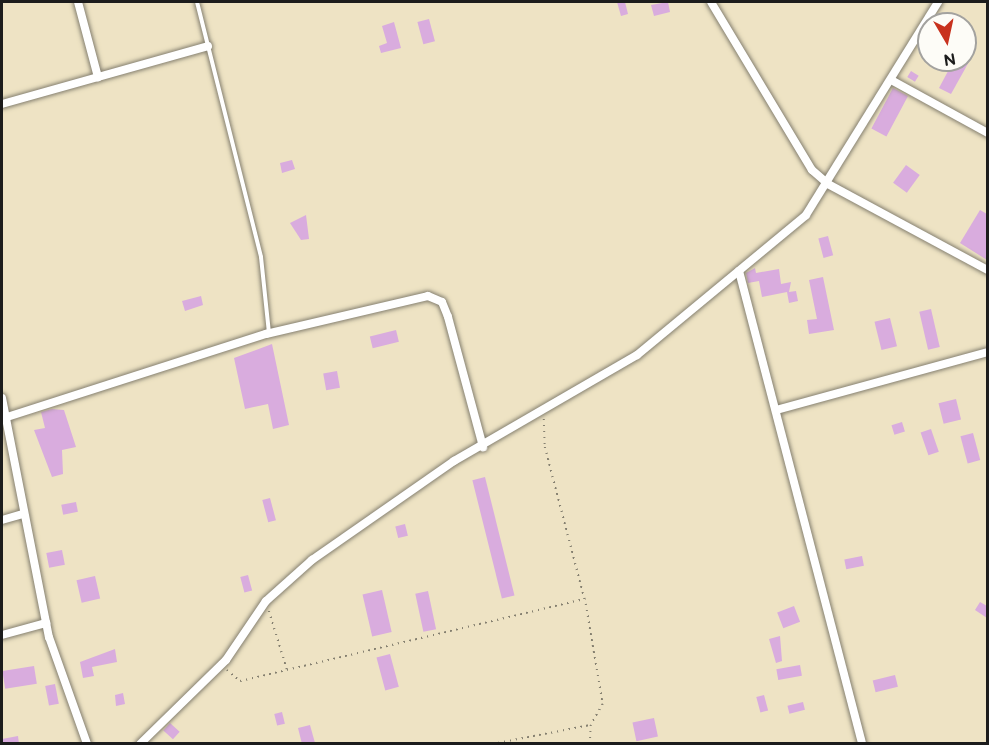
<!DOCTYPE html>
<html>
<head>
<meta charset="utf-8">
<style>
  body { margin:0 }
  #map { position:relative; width:989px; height:745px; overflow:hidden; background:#eee3c4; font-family:"Balsamiq Sans",sans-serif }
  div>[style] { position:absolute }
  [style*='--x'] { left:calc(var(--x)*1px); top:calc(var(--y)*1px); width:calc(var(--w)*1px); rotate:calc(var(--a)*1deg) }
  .building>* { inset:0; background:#d9acde; transform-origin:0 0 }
  .path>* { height:1.5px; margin-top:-0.75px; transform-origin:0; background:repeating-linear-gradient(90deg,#858070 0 1.5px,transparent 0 6px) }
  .roads { filter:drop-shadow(0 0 2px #858070) drop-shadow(0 0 2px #858070) }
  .service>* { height:4px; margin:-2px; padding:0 2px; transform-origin:2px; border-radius:2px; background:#fff }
  .minor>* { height:8px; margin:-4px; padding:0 4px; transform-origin:4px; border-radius:4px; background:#fff }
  span { translate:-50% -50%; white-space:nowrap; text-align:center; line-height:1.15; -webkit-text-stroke:4.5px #fdfcf7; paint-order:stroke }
  .frame { position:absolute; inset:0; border:3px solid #1c1c1c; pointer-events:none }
  .north { position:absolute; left:917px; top:12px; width:60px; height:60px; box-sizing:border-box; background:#fdfcf7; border:2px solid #a3a29f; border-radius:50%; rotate:171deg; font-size:16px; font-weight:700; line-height:24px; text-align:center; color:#1c1c1c }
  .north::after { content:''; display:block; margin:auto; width:21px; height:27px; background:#c8321e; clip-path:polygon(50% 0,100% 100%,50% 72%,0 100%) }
</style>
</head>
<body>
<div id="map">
  <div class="building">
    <i style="clip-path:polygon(617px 2px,625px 2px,628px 14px,621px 16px)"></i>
    <i style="clip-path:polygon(668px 2px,670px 12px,654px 16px,651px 5px)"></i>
    <i style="left:429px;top:19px;width:23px;height:12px;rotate:75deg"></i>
    <i style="clip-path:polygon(394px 22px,401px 48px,381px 53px,379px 46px,387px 43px,382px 26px)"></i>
    <i style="clip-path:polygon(954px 60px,970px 60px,951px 94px,939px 88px)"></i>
    <i style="left:911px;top:71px;width:9px;height:7px;rotate:32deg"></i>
    <i style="left:893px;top:88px;width:17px;height:46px;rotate:28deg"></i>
    <i style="clip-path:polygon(292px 160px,295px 169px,282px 173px,280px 163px)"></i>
    <i style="left:906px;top:165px;width:17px;height:22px;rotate:36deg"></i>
    <i style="clip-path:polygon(980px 210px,987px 214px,987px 260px,960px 243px)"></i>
    <i style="clip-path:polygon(306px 215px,309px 239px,301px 240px,290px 223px)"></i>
    <i style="left:828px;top:236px;width:20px;height:10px;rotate:75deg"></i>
    <i style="clip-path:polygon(755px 268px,756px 273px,779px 269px,781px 284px,791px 282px,789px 292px,796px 291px,798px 301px,789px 303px,787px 292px,762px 297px,759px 281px,748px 283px,746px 273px)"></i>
    <i style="clip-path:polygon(823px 277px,834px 330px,809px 334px,807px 320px,817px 319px,809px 280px)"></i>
    <i style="clip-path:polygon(201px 296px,203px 305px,185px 311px,182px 301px)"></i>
    <i style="left:931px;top:309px;width:39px;height:12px;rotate:77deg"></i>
    <i style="left:890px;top:318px;width:29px;height:16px;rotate:76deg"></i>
    <i style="left:396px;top:330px;width:12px;height:27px;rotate:76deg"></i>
    <i style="clip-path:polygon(272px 344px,289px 425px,273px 429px,268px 404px,245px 409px,234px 358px)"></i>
    <i style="left:337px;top:371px;width:17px;height:14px;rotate:80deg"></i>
    <i style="left:956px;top:399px;width:21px;height:18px;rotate:76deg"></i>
    <i style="clip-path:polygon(52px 409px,64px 410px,76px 447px,62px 450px,63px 474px,52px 477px,34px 430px,45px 428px,41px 412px)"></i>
    <i style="left:902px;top:422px;width:10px;height:11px;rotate:73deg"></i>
    <i style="left:931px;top:429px;width:24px;height:11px;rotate:71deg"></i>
    <i style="left:973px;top:433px;width:28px;height:13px;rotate:75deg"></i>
    <i style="left:485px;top:477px;width:122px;height:13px;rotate:76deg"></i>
    <i style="left:270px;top:498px;width:23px;height:8px;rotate:75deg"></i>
    <i style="left:76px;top:502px;width:10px;height:15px;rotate:79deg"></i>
    <i style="left:405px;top:524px;width:12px;height:10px;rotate:76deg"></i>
    <i style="left:62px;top:550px;width:15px;height:16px;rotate:79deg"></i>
    <i style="left:862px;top:556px;width:10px;height:18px;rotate:79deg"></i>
    <i style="left:248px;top:575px;width:16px;height:8px;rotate:75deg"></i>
    <i style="left:95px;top:576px;width:23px;height:19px;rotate:77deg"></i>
    <i style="left:382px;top:590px;width:43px;height:20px;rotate:77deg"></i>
    <i style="left:428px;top:591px;width:39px;height:13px;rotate:78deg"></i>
    <i style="clip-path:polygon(980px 602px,987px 606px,987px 618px,975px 610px)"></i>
    <i style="left:794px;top:606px;width:17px;height:18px;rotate:69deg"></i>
    <i style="clip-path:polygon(780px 636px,782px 661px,776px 663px,769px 639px)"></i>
    <i style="clip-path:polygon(115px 649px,117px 662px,92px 667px,94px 676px,83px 678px,80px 662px)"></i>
    <i style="left:390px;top:654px;width:34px;height:14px;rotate:75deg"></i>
    <i style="left:800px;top:665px;width:11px;height:24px;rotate:80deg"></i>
    <i style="left:34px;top:666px;width:18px;height:32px;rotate:81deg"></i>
    <i style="left:895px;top:675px;width:12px;height:23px;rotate:76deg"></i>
    <i style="left:55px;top:684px;width:20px;height:10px;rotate:79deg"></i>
    <i style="clip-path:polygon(123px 693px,125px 704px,116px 706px,115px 695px)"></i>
    <i style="left:764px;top:695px;width:16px;height:8px;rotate:75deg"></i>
    <i style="left:803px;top:702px;width:8px;height:16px;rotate:76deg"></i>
    <i style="left:282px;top:712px;width:12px;height:8px;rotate:76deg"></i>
    <i style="left:654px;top:718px;width:19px;height:22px;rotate:78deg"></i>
    <i style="left:170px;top:723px;width:13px;height:10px;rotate:42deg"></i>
    <i style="clip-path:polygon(310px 725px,315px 743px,302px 744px,298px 728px)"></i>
    <i style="clip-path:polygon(18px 736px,19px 744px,2px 744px,2px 739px)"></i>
  </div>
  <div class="path">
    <i style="--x:544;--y:419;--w:28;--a:88"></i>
    <i style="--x:545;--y:447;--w:162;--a:75.4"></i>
    <i style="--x:586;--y:604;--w:101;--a:80.4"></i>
    <i style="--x:603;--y:704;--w:24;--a:120"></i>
    <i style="--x:591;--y:725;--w:19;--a:93"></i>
    <i style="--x:269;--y:611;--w:61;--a:72.8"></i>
    <i style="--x:227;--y:670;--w:17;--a:40"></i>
    <i style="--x:240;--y:681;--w:355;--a:-13.4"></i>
    <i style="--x:492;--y:744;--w:100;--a:-11"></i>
  </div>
  <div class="roads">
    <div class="service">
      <i style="--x:197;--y:2;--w:263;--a:75.9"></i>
      <i style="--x:261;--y:257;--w:76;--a:84"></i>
    </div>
    <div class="minor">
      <i style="--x:78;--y:2;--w:78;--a:75.1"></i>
      <i style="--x:711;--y:2;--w:196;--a:59"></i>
      <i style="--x:812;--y:170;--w:21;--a:41"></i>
      <i style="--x:828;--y:184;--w:182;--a:28.3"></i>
      <i style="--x:891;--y:80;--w:111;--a:28.7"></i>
      <i style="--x:2;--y:104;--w:214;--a:-15.7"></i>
      <i style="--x:739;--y:271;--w:489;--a:75.4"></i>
      <i style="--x:2;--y:398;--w:244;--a:78.9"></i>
      <i style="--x:49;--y:637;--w:114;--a:70.4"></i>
      <i style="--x:776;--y:410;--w:220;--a:-15.3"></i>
      <i style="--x:7;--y:417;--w:272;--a:-17.8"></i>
      <i style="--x:266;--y:334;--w:166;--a:-13.2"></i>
      <i style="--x:428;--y:296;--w:15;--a:23"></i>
      <i style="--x:442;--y:302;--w:16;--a:68"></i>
      <i style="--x:448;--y:317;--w:135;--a:74.9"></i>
      <i style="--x:2;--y:520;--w:22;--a:-16"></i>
      <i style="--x:2;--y:635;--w:46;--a:-15.3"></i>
      <i style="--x:140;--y:744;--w:120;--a:-44.3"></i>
      <i style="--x:226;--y:660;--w:71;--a:-55.9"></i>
      <i style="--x:266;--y:601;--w:62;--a:-41.7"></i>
      <i style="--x:312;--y:560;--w:173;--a:-34.9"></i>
      <i style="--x:454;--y:461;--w:211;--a:-30.1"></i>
      <i style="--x:637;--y:355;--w:219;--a:-39.6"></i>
      <i style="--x:806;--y:215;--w:251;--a:-58.2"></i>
    </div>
  </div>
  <div class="frame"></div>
  <div class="north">N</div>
</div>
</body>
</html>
